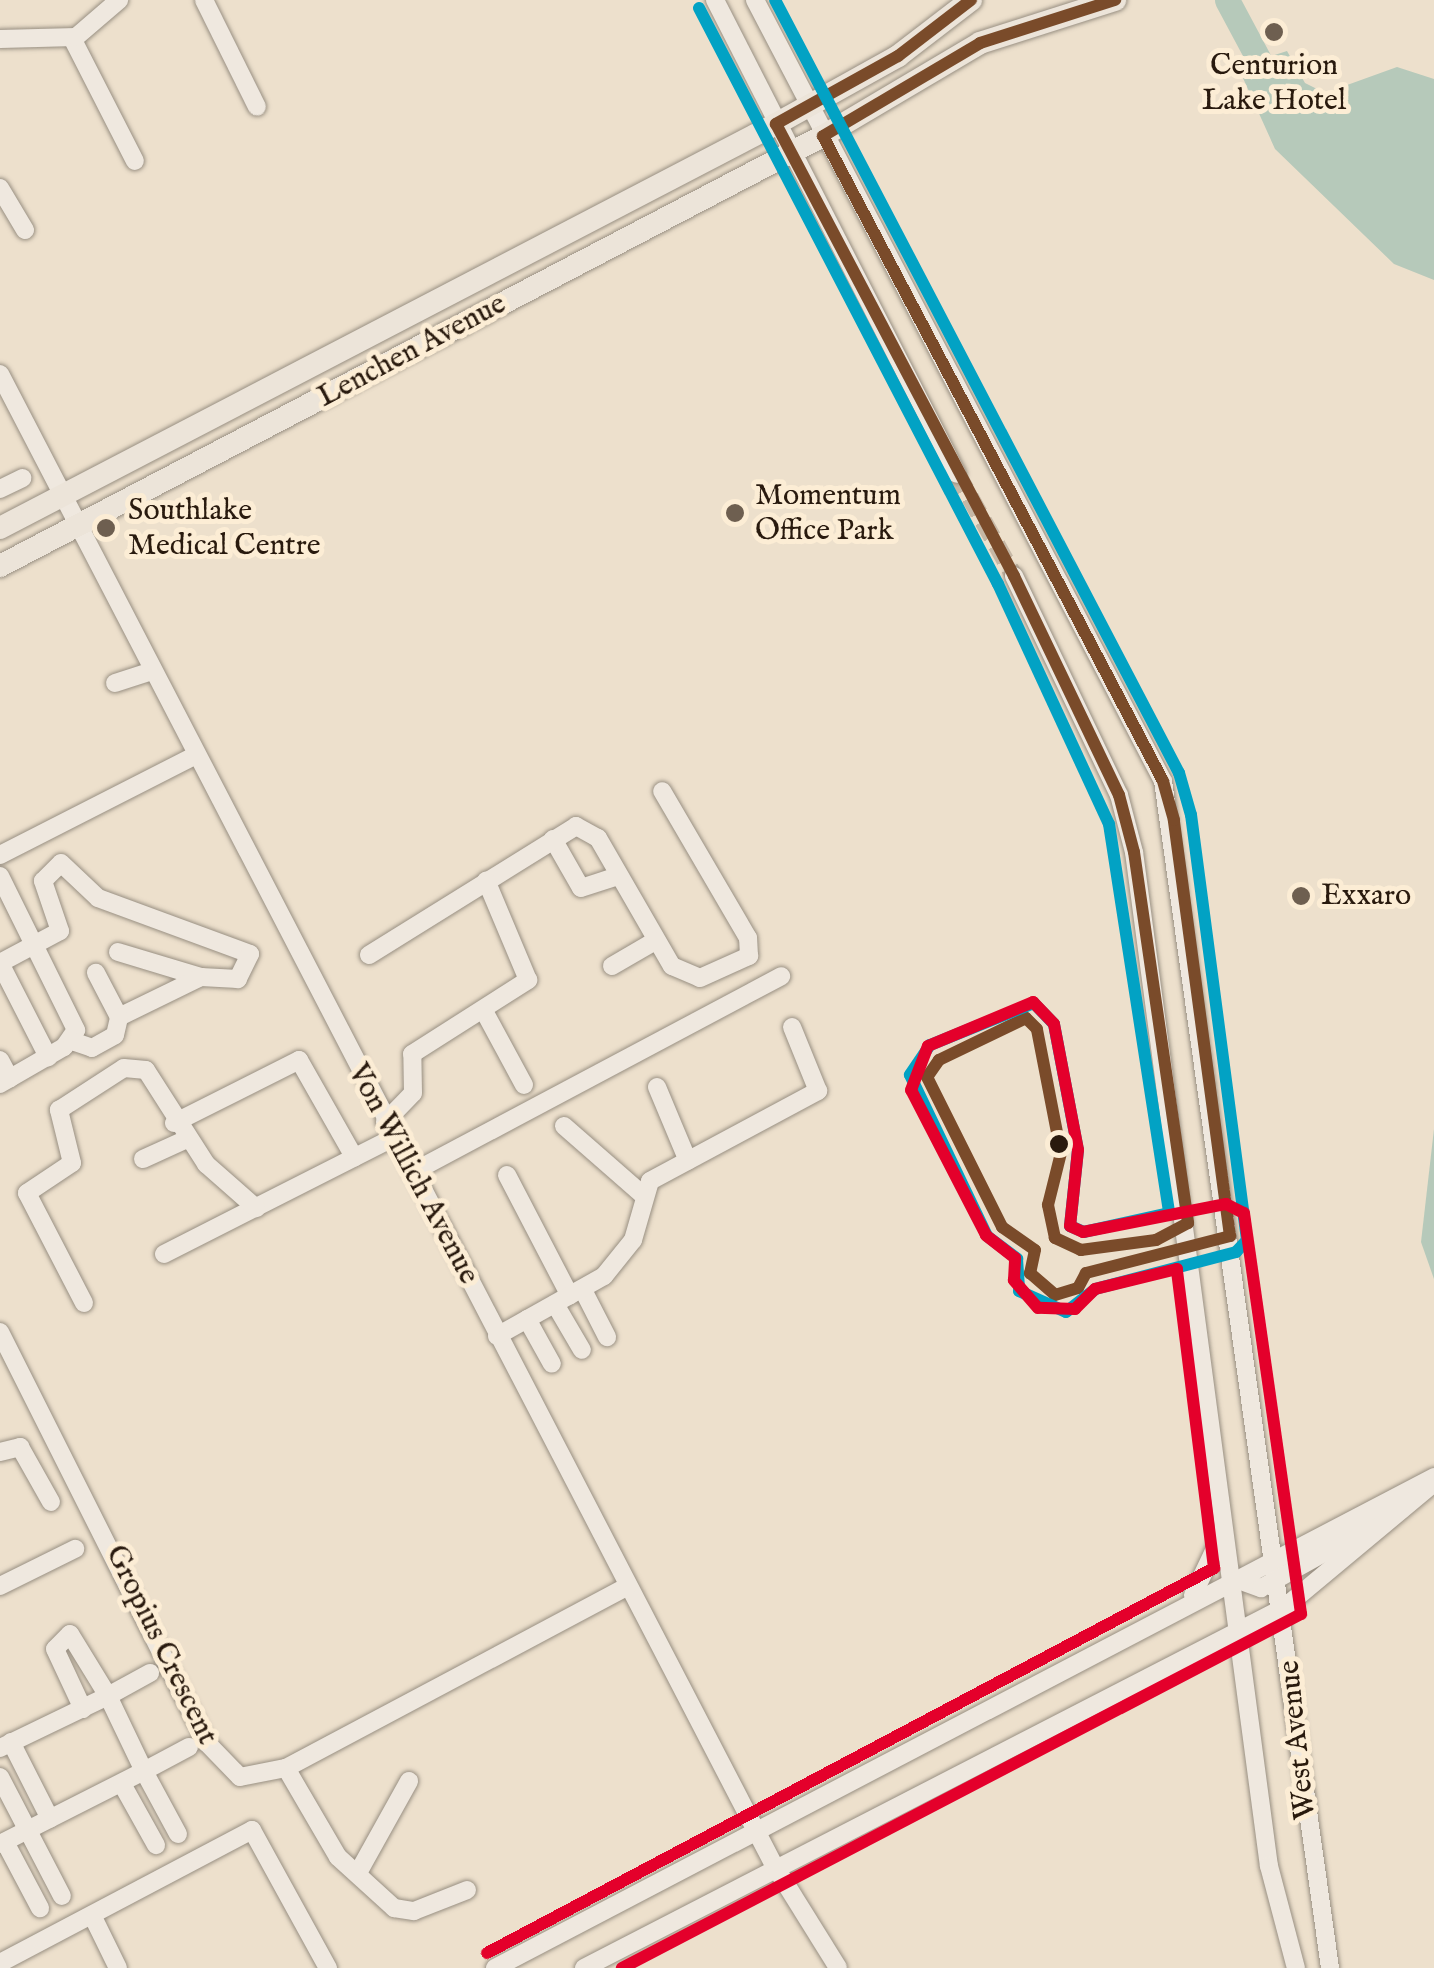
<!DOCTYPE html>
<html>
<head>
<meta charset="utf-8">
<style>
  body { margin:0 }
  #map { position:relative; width:1434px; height:1968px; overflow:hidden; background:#ede0cc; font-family:"IM FELL English",serif }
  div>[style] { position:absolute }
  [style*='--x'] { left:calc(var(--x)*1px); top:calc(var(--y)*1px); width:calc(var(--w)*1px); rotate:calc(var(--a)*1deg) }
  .water>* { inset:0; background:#b6c9ba }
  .river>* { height:25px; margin:-12.5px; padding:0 12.5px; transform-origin:12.5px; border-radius:12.5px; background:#b6c9ba }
  .minor-tunnel>* { height:18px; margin-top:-9px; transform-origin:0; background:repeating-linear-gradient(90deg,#c6b8a6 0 18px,transparent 0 27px) }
  .roads { filter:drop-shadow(0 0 2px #988f82) drop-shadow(0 0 2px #988f82) }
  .minor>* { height:18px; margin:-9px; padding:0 9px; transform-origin:9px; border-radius:9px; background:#efe8df }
  .major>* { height:22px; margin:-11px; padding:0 11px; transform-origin:11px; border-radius:11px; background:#ece4d9 }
  .bus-1>* { height:12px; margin:-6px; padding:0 6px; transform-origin:6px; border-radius:6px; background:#7a4b2a }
  .bus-2>* { height:12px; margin:-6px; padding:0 6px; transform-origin:6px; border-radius:6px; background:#02a2c4 }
  .bus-3>* { height:12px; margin:-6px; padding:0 6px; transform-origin:6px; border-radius:6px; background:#e4002b }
  .dots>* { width:28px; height:28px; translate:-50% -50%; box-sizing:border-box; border:5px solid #fcedd5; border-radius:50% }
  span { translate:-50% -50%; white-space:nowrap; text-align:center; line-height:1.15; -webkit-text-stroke:10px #fcedd5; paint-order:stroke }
  .poi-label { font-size:30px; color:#291a0e }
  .left { translate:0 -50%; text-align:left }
  .street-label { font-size:30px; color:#291a0e }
</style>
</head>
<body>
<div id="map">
  <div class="water">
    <i style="clip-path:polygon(1287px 51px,1305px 83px,1325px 93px,1397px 67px,1434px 79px,1434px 280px,1394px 264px,1275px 149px,1238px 67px)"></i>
    <i style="clip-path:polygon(1434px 1129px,1434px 1279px,1421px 1242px)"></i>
  </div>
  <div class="river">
    <i style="--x:1227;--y:0;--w:100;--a:61.9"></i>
  </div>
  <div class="minor-tunnel">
    <i style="--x:957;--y:474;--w:117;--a:60.8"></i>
  </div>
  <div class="roads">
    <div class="minor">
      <i style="--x:204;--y:0;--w:119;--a:63.6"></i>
      <i style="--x:715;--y:0;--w:532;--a:62.95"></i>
      <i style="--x:755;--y:0;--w:881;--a:62.42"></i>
      <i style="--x:1163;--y:781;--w:1199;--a:81.99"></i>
      <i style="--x:72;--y:38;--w:138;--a:62.9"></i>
      <i style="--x:0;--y:39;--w:76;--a:-1.5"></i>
      <i style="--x:76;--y:37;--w:57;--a:-40.7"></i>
      <i style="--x:0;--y:188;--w:49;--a:59.2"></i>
      <i style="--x:0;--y:374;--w:1680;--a:62.57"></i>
      <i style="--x:774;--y:1865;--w:121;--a:58.1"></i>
      <i style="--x:0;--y:489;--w:25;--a:-26"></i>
      <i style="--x:1014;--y:576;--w:243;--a:64.4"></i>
      <i style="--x:1119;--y:795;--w:59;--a:75.3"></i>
      <i style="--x:1134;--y:852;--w:1023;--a:82.42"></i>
      <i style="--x:1269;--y:1866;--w:106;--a:75.2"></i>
      <i style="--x:115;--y:683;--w:39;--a:-18"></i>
      <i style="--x:553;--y:839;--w:56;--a:60.3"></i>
      <i style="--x:581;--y:888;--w:40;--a:-18"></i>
      <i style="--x:0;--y:855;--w:218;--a:-27"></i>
      <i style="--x:0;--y:876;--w:172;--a:63.7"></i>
      <i style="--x:76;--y:1030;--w:21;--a:125"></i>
      <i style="--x:64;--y:1047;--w:74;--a:150"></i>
      <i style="--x:118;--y:952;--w:87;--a:16.8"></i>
      <i style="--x:369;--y:955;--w:244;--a:-31.9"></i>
      <i style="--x:576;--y:826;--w:25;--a:29"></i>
      <i style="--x:598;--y:838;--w:148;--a:60"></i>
      <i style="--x:672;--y:966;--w:30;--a:23"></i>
      <i style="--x:700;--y:978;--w:54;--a:-24.2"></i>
      <i style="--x:749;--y:956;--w:18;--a:-93"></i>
      <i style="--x:748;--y:938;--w:170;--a:-120.3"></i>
      <i style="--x:0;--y:963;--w:68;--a:-28.1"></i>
      <i style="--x:60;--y:931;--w:53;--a:-108.8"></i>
      <i style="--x:43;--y:881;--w:25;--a:-45"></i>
      <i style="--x:61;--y:863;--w:51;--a:43.4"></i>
      <i style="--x:98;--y:898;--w:162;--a:20.2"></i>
      <i style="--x:250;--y:954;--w:28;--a:116"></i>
      <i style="--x:238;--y:979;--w:37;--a:-177"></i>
      <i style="--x:201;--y:977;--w:91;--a:154"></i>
      <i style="--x:119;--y:1017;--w:50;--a:-117.6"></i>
      <i style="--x:0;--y:963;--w:106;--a:62.9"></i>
      <i style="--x:612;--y:966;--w:50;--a:-30.2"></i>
      <i style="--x:484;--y:1011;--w:84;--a:61.6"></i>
      <i style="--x:72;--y:1041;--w:21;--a:19"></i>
      <i style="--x:92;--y:1048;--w:26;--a:-29"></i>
      <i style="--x:115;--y:1035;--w:18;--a:-77"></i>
      <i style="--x:0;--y:1060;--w:21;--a:62"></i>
      <i style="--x:657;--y:1087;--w:80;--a:67.3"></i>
      <i style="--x:385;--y:1122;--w:40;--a:-46"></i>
      <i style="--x:413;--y:1093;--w:39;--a:-91"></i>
      <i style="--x:412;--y:1054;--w:138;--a:-32.5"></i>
      <i style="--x:528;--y:980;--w:108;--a:-112.8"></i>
      <i style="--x:174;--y:1123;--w:140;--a:-26.7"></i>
      <i style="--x:299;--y:1060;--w:112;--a:60.4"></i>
      <i style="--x:564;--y:1126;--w:106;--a:41.2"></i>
      <i style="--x:143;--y:1159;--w:48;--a:-24.4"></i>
      <i style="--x:413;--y:1172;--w:417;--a:-28"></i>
      <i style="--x:507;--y:1175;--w:136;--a:62.5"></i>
      <i style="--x:164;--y:1254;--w:257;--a:-26.9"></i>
      <i style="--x:583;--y:1290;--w:53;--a:62.9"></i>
      <i style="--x:84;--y:1303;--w:124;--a:-117.4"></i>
      <i style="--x:27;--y:1193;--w:54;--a:-33.7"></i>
      <i style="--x:72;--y:1163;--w:55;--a:-103.8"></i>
      <i style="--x:59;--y:1110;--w:77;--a:-32.9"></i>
      <i style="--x:124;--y:1068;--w:22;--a:5"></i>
      <i style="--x:146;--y:1070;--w:112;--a:57.4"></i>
      <i style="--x:206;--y:1164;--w:67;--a:41.3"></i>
      <i style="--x:555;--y:1304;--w:53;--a:59.6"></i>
      <i style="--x:527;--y:1319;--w:51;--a:60.9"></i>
      <i style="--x:0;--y:1332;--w:460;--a:63.3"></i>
      <i style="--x:207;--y:1743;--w:47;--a:45.9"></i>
      <i style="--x:240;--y:1777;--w:47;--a:-11.1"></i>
      <i style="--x:286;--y:1768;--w:387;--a:-28"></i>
      <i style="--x:497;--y:1336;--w:123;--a:-29.3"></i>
      <i style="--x:604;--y:1276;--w:46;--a:-51.1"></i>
      <i style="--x:633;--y:1240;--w:61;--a:-73.9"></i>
      <i style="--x:650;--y:1181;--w:191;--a:-28.2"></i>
      <i style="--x:818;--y:1091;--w:69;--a:-112.1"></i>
      <i style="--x:0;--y:1452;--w:21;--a:-14"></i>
      <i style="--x:20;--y:1447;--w:63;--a:60.6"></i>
      <i style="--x:1233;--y:1578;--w:30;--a:20"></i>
      <i style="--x:1261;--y:1588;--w:160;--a:-29.1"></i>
      <i style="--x:0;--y:1586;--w:84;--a:-26.3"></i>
      <i style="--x:1193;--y:1595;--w:68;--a:-64.6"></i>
      <i style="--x:83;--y:1709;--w:66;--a:-115"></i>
      <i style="--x:55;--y:1649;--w:21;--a:-45"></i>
      <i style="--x:70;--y:1634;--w:73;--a:58.5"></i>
      <i style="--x:108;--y:1696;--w:48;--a:-28.7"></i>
      <i style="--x:11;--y:1742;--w:86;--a:63.1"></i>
      <i style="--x:0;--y:1748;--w:120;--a:-25.7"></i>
      <i style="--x:108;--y:1696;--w:83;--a:64.4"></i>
      <i style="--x:144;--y:1771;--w:161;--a:153.1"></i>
      <i style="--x:286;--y:1768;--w:103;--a:59.7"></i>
      <i style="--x:338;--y:1857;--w:76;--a:42.3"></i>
      <i style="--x:394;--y:1908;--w:20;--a:9"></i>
      <i style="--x:414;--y:1911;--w:57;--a:-21.6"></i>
      <i style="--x:0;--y:1777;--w:134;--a:62.5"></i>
      <i style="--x:122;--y:1784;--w:70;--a:60.9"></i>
      <i style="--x:178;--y:1834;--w:72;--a:-118.4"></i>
      <i style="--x:144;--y:1771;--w:51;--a:-28.1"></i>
      <i style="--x:5;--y:1842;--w:75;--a:62.1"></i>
      <i style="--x:359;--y:1871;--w:103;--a:-60.9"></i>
      <i style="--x:92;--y:1915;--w:59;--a:63.9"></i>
      <i style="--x:0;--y:1963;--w:285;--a:-27.8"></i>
      <i style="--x:252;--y:1830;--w:158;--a:61.2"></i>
      <i style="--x:495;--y:1968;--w:1060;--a:-27.6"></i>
      <i style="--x:584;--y:1968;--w:788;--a:-27.25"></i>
      <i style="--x:1285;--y:1607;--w:194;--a:-39.8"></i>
    </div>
    <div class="major">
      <i style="--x:0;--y:528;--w:875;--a:-27.5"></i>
      <i style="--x:776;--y:124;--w:140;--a:-29.1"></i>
      <i style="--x:898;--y:56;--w:92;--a:-37.5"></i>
      <i style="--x:0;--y:566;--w:929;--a:-27.59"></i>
      <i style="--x:823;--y:136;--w:182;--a:-30.6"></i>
      <i style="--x:980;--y:43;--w:142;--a:-17.7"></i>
    </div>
  </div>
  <div class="bus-1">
    <i style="--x:971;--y:0;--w:92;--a:142.5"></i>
    <i style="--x:898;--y:56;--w:140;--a:150.9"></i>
    <i style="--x:776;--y:124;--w:511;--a:62.23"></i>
    <i style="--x:1014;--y:576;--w:243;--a:64.4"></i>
    <i style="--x:1119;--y:795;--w:59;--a:75.3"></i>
    <i style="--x:1134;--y:852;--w:375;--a:81.7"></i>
    <i style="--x:1188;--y:1223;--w:36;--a:152"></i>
    <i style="--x:1156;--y:1240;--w:76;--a:172.4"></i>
    <i style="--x:1081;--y:1250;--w:29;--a:-155"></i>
    <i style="--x:1055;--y:1238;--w:34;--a:-102"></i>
    <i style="--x:1048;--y:1205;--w:54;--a:-76"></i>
    <i style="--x:1061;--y:1153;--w:126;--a:-101"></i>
    <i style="--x:1037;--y:1029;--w:16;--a:-135"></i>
    <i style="--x:1026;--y:1018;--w:97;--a:154.2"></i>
    <i style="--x:939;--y:1060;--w:21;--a:125"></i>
    <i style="--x:927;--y:1077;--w:168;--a:63.4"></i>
    <i style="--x:1002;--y:1227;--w:40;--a:34.9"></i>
    <i style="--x:1035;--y:1250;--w:24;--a:102"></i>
    <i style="--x:1030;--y:1273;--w:33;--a:41"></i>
    <i style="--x:1055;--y:1295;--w:24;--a:-17"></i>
    <i style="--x:1078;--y:1288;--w:17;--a:-62"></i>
    <i style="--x:1086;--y:1273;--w:149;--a:-14.4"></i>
    <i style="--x:1230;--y:1236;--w:420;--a:-97.7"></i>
    <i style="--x:1174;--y:820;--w:41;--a:-105.8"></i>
    <i style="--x:1163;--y:781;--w:729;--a:-117.8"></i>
    <i style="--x:823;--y:136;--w:182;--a:-30.6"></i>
    <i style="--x:980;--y:43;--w:142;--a:-17.7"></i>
  </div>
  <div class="bus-2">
    <i style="--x:699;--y:8;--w:649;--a:62.57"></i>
    <i style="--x:998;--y:584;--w:264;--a:65.2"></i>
    <i style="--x:1109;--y:824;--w:394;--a:81.2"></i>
    <i style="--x:1169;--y:1213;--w:87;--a:167.4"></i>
    <i style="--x:1084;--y:1232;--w:15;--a:-157"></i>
    <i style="--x:1070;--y:1226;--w:76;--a:-84"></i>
    <i style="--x:1078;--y:1150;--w:128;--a:-100.8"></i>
    <i style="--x:1054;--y:1024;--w:29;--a:-134"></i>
    <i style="--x:1034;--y:1003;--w:112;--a:158"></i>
    <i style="--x:930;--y:1045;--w:36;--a:124"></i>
    <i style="--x:910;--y:1075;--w:178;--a:64.4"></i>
    <i style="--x:987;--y:1236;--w:38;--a:37"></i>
    <i style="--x:1017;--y:1259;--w:32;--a:86"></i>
    <i style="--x:1019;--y:1291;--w:51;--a:24.1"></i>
    <i style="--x:1066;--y:1312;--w:37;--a:-38"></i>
    <i style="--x:1095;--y:1289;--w:146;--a:-14.7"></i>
    <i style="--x:1236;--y:1252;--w:16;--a:-47"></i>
    <i style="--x:1247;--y:1240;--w:429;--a:-97.5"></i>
    <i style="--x:1191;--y:815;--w:44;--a:-105.9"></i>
    <i style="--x:1179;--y:773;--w:872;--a:-117.59"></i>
  </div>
  <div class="bus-3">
    <i style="--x:487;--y:1953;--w:823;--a:-27.9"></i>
    <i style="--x:1214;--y:1568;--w:301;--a:-97.1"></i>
    <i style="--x:1177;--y:1269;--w:84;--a:166.3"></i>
    <i style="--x:1095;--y:1289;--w:28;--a:135"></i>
    <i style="--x:1075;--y:1309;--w:37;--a:-178"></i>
    <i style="--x:1038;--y:1308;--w:37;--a:-131"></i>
    <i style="--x:1014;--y:1280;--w:22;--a:-87"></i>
    <i style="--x:1015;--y:1258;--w:37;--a:-142"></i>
    <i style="--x:986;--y:1235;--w:163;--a:-117.3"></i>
    <i style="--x:911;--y:1090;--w:47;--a:-68.9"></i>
    <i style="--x:928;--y:1046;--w:114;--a:-22.7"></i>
    <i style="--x:1033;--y:1002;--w:30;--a:46"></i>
    <i style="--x:1054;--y:1024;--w:128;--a:79.2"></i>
    <i style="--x:1078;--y:1150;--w:76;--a:96"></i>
    <i style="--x:1070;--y:1226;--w:14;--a:25"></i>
    <i style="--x:1083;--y:1232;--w:146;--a:-11.1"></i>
    <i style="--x:1226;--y:1204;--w:20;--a:27"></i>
    <i style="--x:1244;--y:1213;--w:405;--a:81.9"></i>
    <i style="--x:1301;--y:1614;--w:766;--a:152.46"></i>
  </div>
  <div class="dots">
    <i style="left:1274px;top:32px;background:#6e5f50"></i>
    <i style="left:735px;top:513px;background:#6e5f50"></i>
    <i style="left:106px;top:528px;background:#6e5f50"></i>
    <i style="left:1301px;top:896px;background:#6e5f50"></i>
    <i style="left:1059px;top:1144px;background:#291a0e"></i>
  </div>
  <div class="poi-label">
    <span style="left:1274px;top:83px">Centurion<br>Lake Hotel</span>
    <span class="left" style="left:755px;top:513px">Momentum<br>Office Park</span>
    <span class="left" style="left:128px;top:528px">Southlake<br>Medical Centre</span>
    <span class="left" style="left:1321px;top:896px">Exxaro</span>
  </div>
  <div class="street-label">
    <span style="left:412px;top:351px;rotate:-28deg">Lenchen Avenue</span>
    <span style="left:413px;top:1174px;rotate:62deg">Von Willich Avenue</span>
    <span style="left:161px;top:1645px;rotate:64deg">Gropius Crescent</span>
    <span style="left:1298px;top:1740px;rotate:-96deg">West Avenue</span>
  </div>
</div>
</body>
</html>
